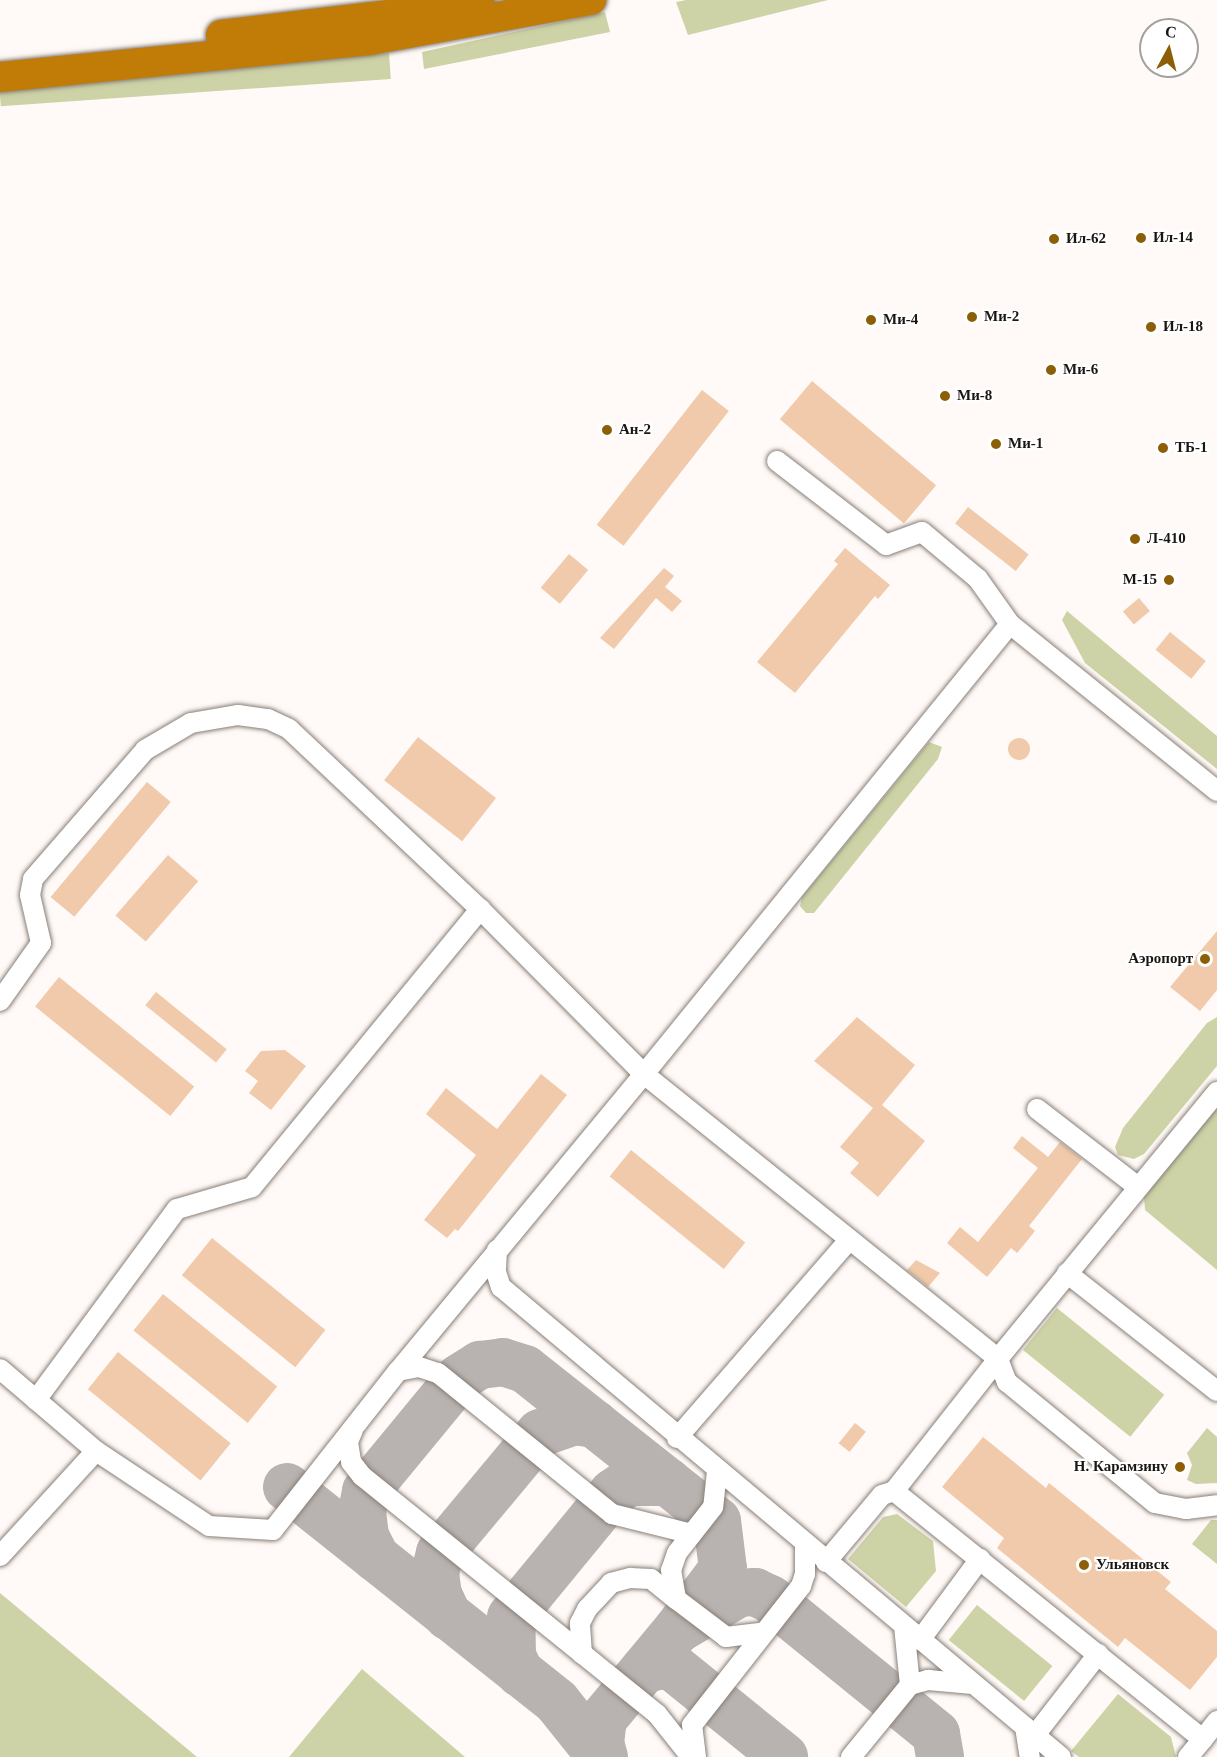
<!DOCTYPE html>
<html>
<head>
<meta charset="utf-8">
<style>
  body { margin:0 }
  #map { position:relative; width:1217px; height:1757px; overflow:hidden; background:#fffaf7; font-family:"Times New Roman",serif }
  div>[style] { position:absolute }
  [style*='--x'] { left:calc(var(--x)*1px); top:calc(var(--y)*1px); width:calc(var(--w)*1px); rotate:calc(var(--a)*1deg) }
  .green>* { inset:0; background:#cdd3a6; transform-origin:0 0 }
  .taxiway>* { height:48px; margin:-24px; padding:0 24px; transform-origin:24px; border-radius:24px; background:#b8b3b0 }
  .building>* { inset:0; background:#f0caaa; transform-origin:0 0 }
  .round { border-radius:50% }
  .roads { filter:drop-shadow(0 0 2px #887f77) drop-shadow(0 0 2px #887f77) }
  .minor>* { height:20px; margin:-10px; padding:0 10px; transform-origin:10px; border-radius:10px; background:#fff }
  .highway>* { height:30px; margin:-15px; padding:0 15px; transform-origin:15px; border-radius:15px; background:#c17c08 }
  .dots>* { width:16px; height:16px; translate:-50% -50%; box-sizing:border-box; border:3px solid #fff; border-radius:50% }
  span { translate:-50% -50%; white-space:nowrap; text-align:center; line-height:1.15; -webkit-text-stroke:4.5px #fff; paint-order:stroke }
  .poi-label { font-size:15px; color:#1a1613; font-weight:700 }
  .left { translate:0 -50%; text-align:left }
  .right { translate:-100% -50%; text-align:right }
  .north { position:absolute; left:1139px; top:18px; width:60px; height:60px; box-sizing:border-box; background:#fff; border:2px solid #a3a2a1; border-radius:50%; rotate:7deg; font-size:16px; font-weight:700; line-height:24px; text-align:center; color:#1a1613 }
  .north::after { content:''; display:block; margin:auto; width:21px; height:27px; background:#8c5e05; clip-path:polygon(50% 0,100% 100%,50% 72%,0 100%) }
</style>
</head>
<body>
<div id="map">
  <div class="green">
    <i style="clip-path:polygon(686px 0,828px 0,688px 35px,676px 2px)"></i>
    <i style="clip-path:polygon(605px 12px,610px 32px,424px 69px,422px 52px)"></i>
    <i style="left:389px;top:53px;width:26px;height:391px;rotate:86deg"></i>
    <i style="clip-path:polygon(1067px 611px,1217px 736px,1217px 769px,1085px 663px,1062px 620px)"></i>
    <i style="clip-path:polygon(929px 742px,942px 747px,938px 759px,814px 913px,806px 913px,800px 906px,802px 897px)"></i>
    <i style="clip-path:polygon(1217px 1017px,1217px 1066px,1144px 1154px,1134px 1159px,1118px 1155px,1115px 1147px,1123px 1128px,1207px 1023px)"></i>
    <i style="clip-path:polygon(1217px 1107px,1217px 1270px,1145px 1210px,1144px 1195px)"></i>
    <i style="left:1057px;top:1308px;width:138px;height:54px;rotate:39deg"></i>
    <i style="clip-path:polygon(1207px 1428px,1217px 1437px,1217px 1483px,1196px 1484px,1187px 1480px,1192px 1465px,1187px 1453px)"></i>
    <i style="clip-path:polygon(897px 1514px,933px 1541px,936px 1571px,906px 1607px,848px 1559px,883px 1517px)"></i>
    <i style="clip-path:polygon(1211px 1520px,1217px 1520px,1217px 1564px,1192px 1544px)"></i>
    <i style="clip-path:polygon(0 1593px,197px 1757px,0 1757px)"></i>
    <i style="left:977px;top:1605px;width:97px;height:45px;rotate:39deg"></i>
    <i style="clip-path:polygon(362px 1669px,465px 1757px,289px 1757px)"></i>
    <i style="clip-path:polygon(1118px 1694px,1171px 1737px,1176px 1757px,1079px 1757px,1071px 1751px)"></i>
  </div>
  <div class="taxiway">
    <i style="--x:287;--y:1487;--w:345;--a:38.5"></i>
    <i style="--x:557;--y:1702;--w:70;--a:51.3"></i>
    <i style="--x:376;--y:1558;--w:25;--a:-117"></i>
    <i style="--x:365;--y:1536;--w:24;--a:-97"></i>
    <i style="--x:362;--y:1512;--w:21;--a:-79"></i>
    <i style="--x:366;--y:1491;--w:146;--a:-50.5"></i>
    <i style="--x:459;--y:1378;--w:25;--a:-32"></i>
    <i style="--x:480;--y:1365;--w:23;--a:-7"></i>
    <i style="--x:503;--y:1362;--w:23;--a:18"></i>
    <i style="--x:525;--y:1369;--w:245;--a:38.4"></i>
    <i style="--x:717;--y:1521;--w:48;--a:82.9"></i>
    <i style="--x:723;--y:1569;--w:76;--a:127"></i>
    <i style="--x:448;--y:1616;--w:23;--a:-115"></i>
    <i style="--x:438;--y:1595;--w:22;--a:-98"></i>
    <i style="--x:435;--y:1573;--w:21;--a:-76"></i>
    <i style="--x:440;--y:1553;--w:156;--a:-50.2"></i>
    <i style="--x:540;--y:1433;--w:36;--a:-19"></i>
    <i style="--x:574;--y:1421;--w:21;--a:8"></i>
    <i style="--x:644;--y:1670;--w:17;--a:-17"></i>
    <i style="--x:660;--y:1665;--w:13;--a:9"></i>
    <i style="--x:673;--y:1667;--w:143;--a:39"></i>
    <i style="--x:520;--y:1673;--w:19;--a:-115"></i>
    <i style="--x:512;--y:1656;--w:39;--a:-91"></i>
    <i style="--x:511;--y:1617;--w:161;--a:-50.6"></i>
    <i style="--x:613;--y:1493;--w:19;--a:-35"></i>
    <i style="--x:629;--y:1482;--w:39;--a:0"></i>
    <i style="--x:604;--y:1757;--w:15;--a:-106"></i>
    <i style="--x:600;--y:1743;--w:24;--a:-83"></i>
    <i style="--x:603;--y:1719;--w:116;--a:-50.3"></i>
    <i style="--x:677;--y:1630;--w:72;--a:-30.8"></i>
    <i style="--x:739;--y:1593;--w:16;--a:-4"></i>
    <i style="--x:755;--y:1592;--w:17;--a:25"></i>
    <i style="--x:770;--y:1599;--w:214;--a:39.1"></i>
    <i style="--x:936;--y:1734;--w:23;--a:80"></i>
  </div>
  <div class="building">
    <i style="left:812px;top:381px;width:162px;height:50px;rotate:40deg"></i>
    <i style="left:702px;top:390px;width:34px;height:171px;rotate:38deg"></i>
    <i style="left:968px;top:507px;width:77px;height:21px;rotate:38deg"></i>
    <i style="clip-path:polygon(845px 548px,890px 585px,878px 599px,875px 596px,795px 693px,757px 662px,838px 564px,834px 561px)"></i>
    <i style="left:569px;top:554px;width:25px;height:44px;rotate:40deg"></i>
    <i style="clip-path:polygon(664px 568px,674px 576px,665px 587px,682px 601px,672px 612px,656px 598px,614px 649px,600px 638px)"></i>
    <i style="left:1139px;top:598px;width:17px;height:21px;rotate:50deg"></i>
    <i style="left:1170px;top:632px;width:46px;height:23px;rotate:39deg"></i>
    <i style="left:418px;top:737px;width:99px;height:55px;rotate:38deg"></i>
    <i class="round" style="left:1008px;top:738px;width:22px;height:22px"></i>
    <i style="left:147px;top:782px;width:31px;height:150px;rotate:40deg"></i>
    <i style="left:168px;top:855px;width:40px;height:80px;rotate:41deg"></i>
    <i style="clip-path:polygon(1217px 931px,1217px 990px,1200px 1011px,1170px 987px)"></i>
    <i style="left:59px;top:977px;width:174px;height:38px;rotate:39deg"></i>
    <i style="left:156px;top:992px;width:91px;height:17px;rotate:39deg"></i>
    <i style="clip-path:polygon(857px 1017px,915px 1065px,882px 1105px,925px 1141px,878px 1197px,850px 1173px,859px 1163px,840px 1147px,873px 1108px,814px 1061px)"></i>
    <i style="clip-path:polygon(285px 1050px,306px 1066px,271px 1110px,249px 1093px,258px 1081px,245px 1071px,261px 1051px)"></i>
    <i style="clip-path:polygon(541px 1074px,567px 1095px,458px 1231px,455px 1229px,447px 1238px,424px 1220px,476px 1155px,426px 1114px,446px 1088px,497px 1129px)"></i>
    <i style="clip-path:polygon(1022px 1136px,1048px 1157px,1060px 1142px,1082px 1159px,1029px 1226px,1035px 1231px,1027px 1241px,1017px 1253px,1011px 1248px,987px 1277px,947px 1243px,960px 1227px,978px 1242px,1038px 1168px,1013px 1148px)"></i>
    <i style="left:631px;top:1150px;width:147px;height:34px;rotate:39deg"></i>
    <i style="left:212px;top:1238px;width:146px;height:48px;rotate:39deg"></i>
    <i style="clip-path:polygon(916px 1260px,940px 1273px,928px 1287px,907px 1270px)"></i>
    <i style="left:163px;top:1294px;width:147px;height:47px;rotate:39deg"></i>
    <i style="left:118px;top:1352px;width:145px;height:48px;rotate:39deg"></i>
    <i style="left:855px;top:1423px;width:14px;height:26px;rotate:39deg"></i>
    <i style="clip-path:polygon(983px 1437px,1046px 1488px,1049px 1483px,1171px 1582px,1165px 1589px,1217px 1631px,1217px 1657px,1190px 1690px,1125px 1638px,1118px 1647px,997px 1548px,1004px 1538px,942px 1487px)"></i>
  </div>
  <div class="roads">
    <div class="minor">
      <i style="--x:777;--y:461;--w:138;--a:37.6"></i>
      <i style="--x:886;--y:545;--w:38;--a:-20"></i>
      <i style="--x:922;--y:532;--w:73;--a:40"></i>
      <i style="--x:978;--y:579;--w:55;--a:54.6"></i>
      <i style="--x:1010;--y:624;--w:580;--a:129.12"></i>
      <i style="--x:644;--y:1074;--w:454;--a:38.8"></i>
      <i style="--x:998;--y:1359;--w:168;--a:128.2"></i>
      <i style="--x:894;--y:1491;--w:396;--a:38.8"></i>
      <i style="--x:1203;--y:1739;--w:23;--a:-52"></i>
      <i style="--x:1010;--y:624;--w:266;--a:38.9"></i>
      <i style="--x:0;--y:1001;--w:71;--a:-54.7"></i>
      <i style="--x:41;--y:943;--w:49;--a:-102.9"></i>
      <i style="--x:30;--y:895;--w:16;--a:-79"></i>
      <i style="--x:33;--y:879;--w:171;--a:-49"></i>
      <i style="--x:145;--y:750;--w:53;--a:-30.4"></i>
      <i style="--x:191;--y:723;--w:48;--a:-9.7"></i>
      <i style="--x:238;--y:715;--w:30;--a:8"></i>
      <i style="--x:268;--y:719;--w:23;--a:25"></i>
      <i style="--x:289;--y:729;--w:262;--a:43.3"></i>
      <i style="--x:480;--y:909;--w:233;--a:45.2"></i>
      <i style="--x:644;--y:1074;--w:386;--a:129.6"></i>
      <i style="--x:398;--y:1371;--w:202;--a:128.2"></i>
      <i style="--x:273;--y:1530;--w:64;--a:-176.4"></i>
      <i style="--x:209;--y:1526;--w:136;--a:-146.4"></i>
      <i style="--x:96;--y:1451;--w:126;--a:-139.5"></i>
      <i style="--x:1217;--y:1092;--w:345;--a:129.4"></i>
      <i style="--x:998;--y:1359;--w:25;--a:69"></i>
      <i style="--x:1007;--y:1382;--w:191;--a:39.3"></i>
      <i style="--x:1155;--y:1503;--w:32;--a:11"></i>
      <i style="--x:1186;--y:1509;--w:31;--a:-7"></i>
      <i style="--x:1037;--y:1109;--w:128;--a:37.7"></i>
      <i style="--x:497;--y:1250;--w:22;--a:93"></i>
      <i style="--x:496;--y:1272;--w:16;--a:72"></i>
      <i style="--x:501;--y:1287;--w:731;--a:40.01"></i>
      <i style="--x:1067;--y:1273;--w:191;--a:38.2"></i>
      <i style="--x:398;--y:1371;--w:21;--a:-11"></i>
      <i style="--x:419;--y:1367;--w:20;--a:18"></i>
      <i style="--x:438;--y:1373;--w:224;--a:39"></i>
      <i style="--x:612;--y:1514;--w:82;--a:14"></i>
      <i style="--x:36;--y:1400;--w:237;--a:-53.6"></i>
      <i style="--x:177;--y:1209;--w:78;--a:-16.3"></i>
      <i style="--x:252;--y:1187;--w:360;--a:-50.6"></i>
      <i style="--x:353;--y:1430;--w:13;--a:113"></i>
      <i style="--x:348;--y:1442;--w:20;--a:81"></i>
      <i style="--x:351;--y:1462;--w:18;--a:52"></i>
      <i style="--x:362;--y:1476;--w:379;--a:38.9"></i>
      <i style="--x:657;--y:1714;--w:55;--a:51.7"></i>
      <i style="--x:677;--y:1438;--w:262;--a:-49"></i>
      <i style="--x:717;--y:1471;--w:36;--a:96"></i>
      <i style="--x:713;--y:1507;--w:58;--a:128"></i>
      <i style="--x:677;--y:1553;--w:18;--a:109"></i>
      <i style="--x:671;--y:1570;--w:29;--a:80"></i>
      <i style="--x:676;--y:1599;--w:63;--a:37.2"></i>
      <i style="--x:726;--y:1637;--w:38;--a:-7"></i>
      <i style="--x:0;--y:1556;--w:142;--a:-47.6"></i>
      <i style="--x:826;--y:1562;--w:87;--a:-50.1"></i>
      <i style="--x:882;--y:1495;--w:13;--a:-18"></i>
      <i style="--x:920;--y:1640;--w:101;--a:-53.5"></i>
      <i style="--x:582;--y:1654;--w:31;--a:-94"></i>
      <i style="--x:580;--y:1623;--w:16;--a:-63"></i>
      <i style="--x:587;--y:1609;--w:35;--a:-47"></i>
      <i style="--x:611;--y:1583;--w:20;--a:-15"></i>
      <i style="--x:630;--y:1578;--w:21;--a:3"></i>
      <i style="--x:651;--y:1579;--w:32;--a:39"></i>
      <i style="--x:910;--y:1685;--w:19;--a:-16"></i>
      <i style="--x:928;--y:1680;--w:45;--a:5.1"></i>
      <i style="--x:1025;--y:1727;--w:30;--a:81"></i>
      <i style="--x:1035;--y:1735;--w:103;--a:-52.1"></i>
      <i style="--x:696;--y:1757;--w:32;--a:-97"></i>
      <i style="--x:692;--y:1725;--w:177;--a:-51.9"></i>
      <i style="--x:801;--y:1586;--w:13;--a:-72"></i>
      <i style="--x:805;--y:1574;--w:30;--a:-90"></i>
      <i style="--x:851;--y:1757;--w:93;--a:-50.7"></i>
      <i style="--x:910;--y:1685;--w:59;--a:-95.8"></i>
      <i style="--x:1188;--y:1757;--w:23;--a:-50"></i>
    </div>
    <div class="highway">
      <i style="--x:221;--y:35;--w:201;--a:-6.8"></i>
      <i style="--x:421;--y:11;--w:59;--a:-10.7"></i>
      <i style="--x:0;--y:77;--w:372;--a:-5.7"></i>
      <i style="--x:370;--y:40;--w:225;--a:-10.3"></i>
    </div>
  </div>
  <div class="dots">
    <i style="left:1141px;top:238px;background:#8c5e05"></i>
    <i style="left:1054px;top:239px;background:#8c5e05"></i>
    <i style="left:972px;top:317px;background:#8c5e05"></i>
    <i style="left:871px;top:320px;background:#8c5e05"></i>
    <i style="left:1151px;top:327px;background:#8c5e05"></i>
    <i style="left:1051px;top:370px;background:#8c5e05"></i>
    <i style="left:945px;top:396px;background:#8c5e05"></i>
    <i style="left:607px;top:430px;background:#8c5e05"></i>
    <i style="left:996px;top:444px;background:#8c5e05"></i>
    <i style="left:1163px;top:448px;background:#8c5e05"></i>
    <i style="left:1135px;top:539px;background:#8c5e05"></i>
    <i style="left:1169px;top:580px;background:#8c5e05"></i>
    <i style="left:1205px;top:959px;background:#8c5e05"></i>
    <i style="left:1180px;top:1467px;background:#8c5e05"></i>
    <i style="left:1084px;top:1565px;background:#8c5e05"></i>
  </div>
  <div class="poi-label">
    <span class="left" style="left:1153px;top:238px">Ил-14</span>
    <span class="left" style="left:1066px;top:239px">Ил-62</span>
    <span class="left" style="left:984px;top:317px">Ми-2</span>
    <span class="left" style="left:883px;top:320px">Ми-4</span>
    <span class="left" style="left:1163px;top:327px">Ил-18</span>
    <span class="left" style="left:1063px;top:370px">Ми-6</span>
    <span class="left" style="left:957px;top:396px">Ми-8</span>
    <span class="left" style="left:619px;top:430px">Ан-2</span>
    <span class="left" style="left:1008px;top:444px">Ми-1</span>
    <span class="left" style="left:1175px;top:448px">ТБ-1</span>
    <span class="left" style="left:1147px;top:539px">Л-410</span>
    <span class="right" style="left:1157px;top:580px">М-15</span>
    <span class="right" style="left:1193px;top:959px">Аэропорт</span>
    <span class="right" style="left:1168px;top:1467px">Н. Карамзину</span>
    <span class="left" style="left:1096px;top:1565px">Ульяновск</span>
  </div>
  <div class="north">С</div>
</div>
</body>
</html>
